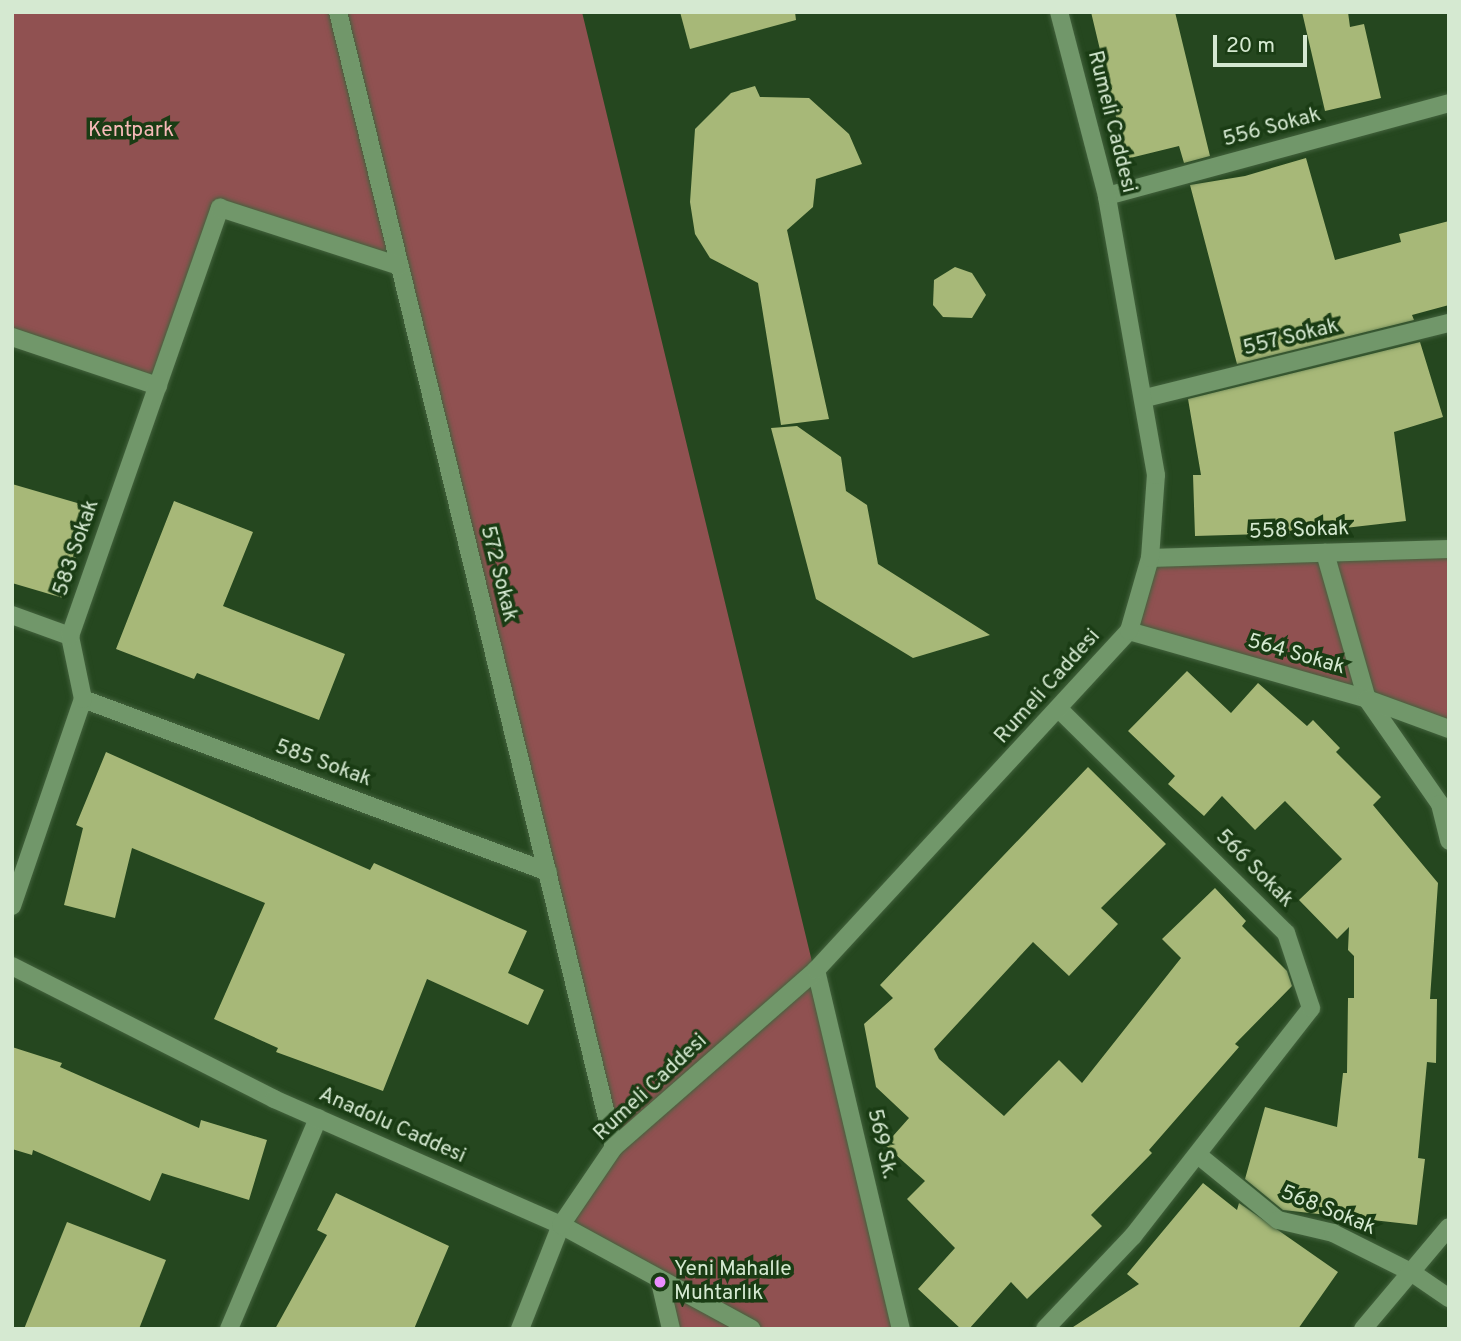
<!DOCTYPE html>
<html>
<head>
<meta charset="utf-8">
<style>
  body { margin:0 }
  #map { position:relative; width:1461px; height:1341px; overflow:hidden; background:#25471f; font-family:Overpass,sans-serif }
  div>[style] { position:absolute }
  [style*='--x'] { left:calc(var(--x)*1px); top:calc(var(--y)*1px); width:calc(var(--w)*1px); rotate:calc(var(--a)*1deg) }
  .green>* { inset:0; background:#905151 }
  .building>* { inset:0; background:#a7b878 }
  .roads { filter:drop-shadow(0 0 2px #43623d) drop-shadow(0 0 2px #43623d) }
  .minor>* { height:18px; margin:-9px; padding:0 9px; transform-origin:9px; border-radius:9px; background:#71976a }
  .tertiary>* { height:18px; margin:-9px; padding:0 9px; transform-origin:9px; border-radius:9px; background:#71976a }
  .dots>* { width:19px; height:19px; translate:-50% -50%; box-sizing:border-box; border:4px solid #1a3c14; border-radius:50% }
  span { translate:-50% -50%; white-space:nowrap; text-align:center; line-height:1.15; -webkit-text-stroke:7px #1a3c14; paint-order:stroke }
  .street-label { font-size:21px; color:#d5e9d1 }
  .park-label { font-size:21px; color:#f7bab8 }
  .poi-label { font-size:21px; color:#d5e9d1 }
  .left { translate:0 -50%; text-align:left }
  .frame { position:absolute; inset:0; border:14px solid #d5e9d1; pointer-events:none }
  .scale { position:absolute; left:1213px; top:35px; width:94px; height:32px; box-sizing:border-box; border:4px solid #d5e9d1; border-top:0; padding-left:9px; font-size:21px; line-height:24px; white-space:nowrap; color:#d5e9d1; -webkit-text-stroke:5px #1a3c14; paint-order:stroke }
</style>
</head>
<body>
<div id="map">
  <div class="green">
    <i style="clip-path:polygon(12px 12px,582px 12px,901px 1329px,671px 1329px,659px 1282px,561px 1225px,614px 1147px,399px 266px,221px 208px,158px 386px,12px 337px)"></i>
    <i style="clip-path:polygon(1449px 549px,1449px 729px,1129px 631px,1150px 558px)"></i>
  </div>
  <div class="building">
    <i style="clip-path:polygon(680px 12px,795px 12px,796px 20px,690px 49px)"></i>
    <i style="clip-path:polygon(1091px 12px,1175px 12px,1210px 156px,1184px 163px,1179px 146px,1126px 159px)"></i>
    <i style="clip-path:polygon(1302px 12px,1348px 12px,1350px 27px,1364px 24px,1381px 98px,1325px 111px)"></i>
    <i style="clip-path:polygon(755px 86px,760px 97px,809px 98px,849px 134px,862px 164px,816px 179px,813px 207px,787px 230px,829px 419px,781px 425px,758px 283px,710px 258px,695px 234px,690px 202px,695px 129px,731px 93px)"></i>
    <i style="clip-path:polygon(1306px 158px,1335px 260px,1401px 242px,1399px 234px,1449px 221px,1449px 305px,1412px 315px,1414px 320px,1237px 364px,1190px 185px,1245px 176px)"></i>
    <i style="clip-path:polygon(955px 267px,972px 273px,986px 295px,972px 318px,943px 317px,933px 305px,934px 280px)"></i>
    <i style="clip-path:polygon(1420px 342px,1443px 417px,1394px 432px,1406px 521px,1301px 533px,1195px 536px,1193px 475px,1201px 475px,1188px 399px)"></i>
    <i style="clip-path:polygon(797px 426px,841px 457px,846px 491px,867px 505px,878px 564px,990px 635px,913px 658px,816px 599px,771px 428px)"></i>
    <i style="clip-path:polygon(12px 484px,91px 507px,63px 598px,12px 583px)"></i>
    <i style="clip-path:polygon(174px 501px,253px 532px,223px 606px,345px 654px,319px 720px,197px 673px,194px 679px,116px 649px)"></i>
    <i style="clip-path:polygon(1187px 671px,1231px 713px,1258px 683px,1307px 726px,1313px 720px,1340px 748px,1336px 752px,1381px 797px,1373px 805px,1438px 883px,1430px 999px,1437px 999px,1436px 1063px,1427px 1062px,1418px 1158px,1425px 1159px,1417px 1225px,1283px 1210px,1245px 1179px,1265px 1107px,1337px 1127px,1343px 1073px,1347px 1073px,1348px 998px,1354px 998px,1354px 956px,1348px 950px,1349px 927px,1337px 939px,1299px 900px,1342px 859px,1285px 801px,1255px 830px,1222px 796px,1204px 816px,1168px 784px,1175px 776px,1128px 731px)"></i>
    <i style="clip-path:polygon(106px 752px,370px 870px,374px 863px,527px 931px,508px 973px,544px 990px,528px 1025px,427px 979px,383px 1091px,276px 1052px,278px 1048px,214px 1019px,265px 903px,132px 848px,115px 918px,64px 905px,83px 828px,76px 825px)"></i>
    <i style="clip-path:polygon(1088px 767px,1166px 844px,1101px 908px,1118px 924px,1069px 976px,1033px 942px,934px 1049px,939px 1059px,1004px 1116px,1059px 1060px,1082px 1083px,1181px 958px,1162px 939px,1215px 888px,1246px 921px,1242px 926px,1287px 971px,1292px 986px,1235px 1044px,1239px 1047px,1149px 1150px,1152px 1153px,1091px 1215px,1102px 1226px,1027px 1299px,1011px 1282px,969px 1329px,961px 1329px,918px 1289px,955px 1248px,907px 1199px,925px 1181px,885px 1145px,909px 1118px,876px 1087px,864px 1024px,893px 998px,880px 985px)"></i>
    <i style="clip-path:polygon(12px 1047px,62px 1063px,60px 1067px,199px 1128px,201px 1120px,267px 1140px,249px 1200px,162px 1173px,150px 1201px,33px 1150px,32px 1155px,12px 1149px)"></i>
    <i style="clip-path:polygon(1203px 1183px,1237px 1210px,1239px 1203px,1338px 1272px,1298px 1329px,1070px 1329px,1139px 1284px,1127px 1274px)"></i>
    <i style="clip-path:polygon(336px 1193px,449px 1246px,414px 1329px,275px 1329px,327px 1235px,317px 1230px)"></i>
    <i style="clip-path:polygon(67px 1222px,166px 1260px,139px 1329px,24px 1329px)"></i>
  </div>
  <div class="roads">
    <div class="minor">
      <i style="--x:338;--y:12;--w:1168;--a:76.33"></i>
      <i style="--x:1107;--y:196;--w:354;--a:-15.2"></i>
      <i style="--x:12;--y:337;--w:154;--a:18.6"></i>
      <i style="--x:1145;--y:398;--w:313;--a:-13.9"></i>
      <i style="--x:1325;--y:553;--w:152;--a:74"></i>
      <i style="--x:1367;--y:699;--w:128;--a:55.2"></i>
      <i style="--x:1440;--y:804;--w:38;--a:76"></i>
      <i style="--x:1150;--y:558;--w:299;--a:-1.7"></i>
      <i style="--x:12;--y:615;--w:62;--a:19.9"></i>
      <i style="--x:1129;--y:631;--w:248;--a:15.9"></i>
      <i style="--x:1367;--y:699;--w:87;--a:20.1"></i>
      <i style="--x:83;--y:699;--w:496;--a:20.4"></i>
      <i style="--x:12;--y:906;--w:219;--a:-71.1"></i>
      <i style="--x:83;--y:699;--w:64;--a:-101.7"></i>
      <i style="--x:70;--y:636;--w:454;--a:-70.7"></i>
      <i style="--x:220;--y:208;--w:189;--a:17.9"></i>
      <i style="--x:816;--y:970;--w:369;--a:76.7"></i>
      <i style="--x:1198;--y:1155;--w:103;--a:39.1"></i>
      <i style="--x:1278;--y:1220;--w:57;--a:13.3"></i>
      <i style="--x:1333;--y:1233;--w:87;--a:26.6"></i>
      <i style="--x:1411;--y:1272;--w:46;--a:34.4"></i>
      <i style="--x:660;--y:1282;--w:48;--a:76.8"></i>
      <i style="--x:229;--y:1329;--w:229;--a:-67.1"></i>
      <i style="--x:520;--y:1329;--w:112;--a:-68.5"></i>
      <i style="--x:1045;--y:1329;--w:128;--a:-46.6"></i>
      <i style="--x:1133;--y:1236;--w:289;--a:-52"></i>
      <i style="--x:1311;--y:1008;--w:79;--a:-108.4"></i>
      <i style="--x:1286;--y:933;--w:317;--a:-135.4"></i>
    </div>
    <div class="tertiary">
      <i style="--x:12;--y:966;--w:294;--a:26.9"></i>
      <i style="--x:274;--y:1099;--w:313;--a:23.7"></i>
      <i style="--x:561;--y:1225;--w:217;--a:28.6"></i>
      <i style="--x:561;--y:1225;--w:94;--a:-55.8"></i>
      <i style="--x:614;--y:1147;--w:269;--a:-41.2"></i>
      <i style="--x:816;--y:970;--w:461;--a:-47.3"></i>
      <i style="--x:1129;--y:631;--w:76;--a:-74"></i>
      <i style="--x:1150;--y:558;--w:83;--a:-85.9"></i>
      <i style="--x:1156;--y:475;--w:283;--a:-100"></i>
      <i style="--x:1107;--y:196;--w:190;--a:-104.6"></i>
      <i style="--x:1363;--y:1329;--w:133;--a:-49.9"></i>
    </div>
  </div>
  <div class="dots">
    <i style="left:660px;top:1282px;background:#ea8dfd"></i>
  </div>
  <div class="street-label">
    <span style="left:1111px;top:122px;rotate:76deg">Rumeli Caddesi</span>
    <span style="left:1272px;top:128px;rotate:-15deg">556 Sokak</span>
    <span style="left:1291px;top:338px;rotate:-14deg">557 Sokak</span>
    <span style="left:1299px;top:531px;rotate:-2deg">558 Sokak</span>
    <span style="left:77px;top:548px;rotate:-71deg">583 Sokak</span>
    <span style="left:498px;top:574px;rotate:76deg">572 Sokak</span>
    <span style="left:1296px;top:655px;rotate:16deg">564 Sokak</span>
    <span style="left:1048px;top:687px;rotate:-48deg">Rumeli Caddesi</span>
    <span style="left:323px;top:764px;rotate:20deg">585 Sokak</span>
    <span style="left:1254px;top:869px;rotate:45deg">566 Sokak</span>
    <span style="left:651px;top:1088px;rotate:-43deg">Rumeli Caddesi</span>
    <span style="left:392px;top:1126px;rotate:24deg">Anadolu Caddesi</span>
    <span style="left:881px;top:1144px;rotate:77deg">569 Sk.</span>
    <span style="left:1328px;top:1211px;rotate:22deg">568 Sokak</span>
  </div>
  <div class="park-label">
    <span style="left:131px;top:131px">Kentpark</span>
  </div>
  <div class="poi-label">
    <span class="left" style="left:674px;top:1282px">Yeni Mahalle<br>Muhtarlık</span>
  </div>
  <div class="frame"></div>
  <div class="scale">20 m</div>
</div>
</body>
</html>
